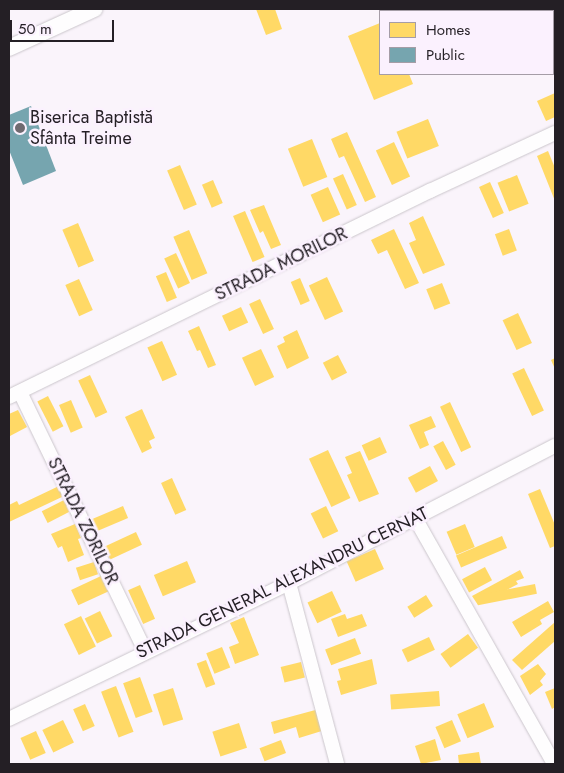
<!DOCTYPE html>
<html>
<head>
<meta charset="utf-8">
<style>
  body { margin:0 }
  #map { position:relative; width:564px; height:773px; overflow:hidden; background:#faf4fb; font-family:Jost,sans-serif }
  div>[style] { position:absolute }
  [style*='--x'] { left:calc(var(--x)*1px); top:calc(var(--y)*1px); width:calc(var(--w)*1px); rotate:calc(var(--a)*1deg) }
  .homes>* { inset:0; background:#ffd966; transform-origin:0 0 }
  .public>* { inset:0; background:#76a5af }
  .roads { filter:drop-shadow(0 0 1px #cbc6cc) drop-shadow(0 0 1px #cbc6cc) }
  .minor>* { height:14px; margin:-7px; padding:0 7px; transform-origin:7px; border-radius:7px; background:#fefdfe }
  .major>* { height:16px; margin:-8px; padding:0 8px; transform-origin:8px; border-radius:8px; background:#fefdfe }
  .dots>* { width:14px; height:14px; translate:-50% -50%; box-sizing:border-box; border:2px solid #fbf1fe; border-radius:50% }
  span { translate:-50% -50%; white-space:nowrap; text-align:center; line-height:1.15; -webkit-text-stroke:5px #fbf1fe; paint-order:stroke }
  .poi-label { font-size:18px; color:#241f25 }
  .left { translate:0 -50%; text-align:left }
  .street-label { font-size:18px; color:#241f25 }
  .frame { position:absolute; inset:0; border:10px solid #241f25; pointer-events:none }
  .legend { position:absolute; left:379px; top:10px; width:175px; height:65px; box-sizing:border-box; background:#fbf1fe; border:1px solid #a59da7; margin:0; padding:6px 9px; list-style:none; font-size:15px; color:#241f25 }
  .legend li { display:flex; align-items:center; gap:10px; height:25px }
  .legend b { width:25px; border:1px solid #a59da7 }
  .scale { position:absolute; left:10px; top:20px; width:104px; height:22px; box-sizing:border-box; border:2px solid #241f25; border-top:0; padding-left:6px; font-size:15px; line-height:18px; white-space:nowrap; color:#241f25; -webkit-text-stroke:4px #fbf1fe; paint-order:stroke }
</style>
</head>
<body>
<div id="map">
  <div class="homes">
    <i style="clip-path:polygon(256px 9px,275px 9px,282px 29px,266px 35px)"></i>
    <i style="clip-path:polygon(458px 9px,498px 9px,492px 11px,459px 11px)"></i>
    <i style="clip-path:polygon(553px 20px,555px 25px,555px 39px,553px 40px)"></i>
    <i style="clip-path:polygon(380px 23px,380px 74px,409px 74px,413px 84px,374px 100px,348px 36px)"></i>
    <i style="clip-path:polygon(555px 93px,555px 117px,546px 121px,537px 101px)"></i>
    <i style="left:428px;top:119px;width:29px;height:34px;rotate:68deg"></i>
    <i style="clip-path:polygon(347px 132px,376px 197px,365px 202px,344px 156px,339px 158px,331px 139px)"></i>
    <i style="left:312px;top:139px;width:41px;height:26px;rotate:68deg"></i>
    <i style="left:394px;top:142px;width:38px;height:20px;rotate:65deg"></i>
    <i style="clip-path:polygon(548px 151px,555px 168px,555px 201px,537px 156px)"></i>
    <i style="left:180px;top:165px;width:43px;height:14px;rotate:67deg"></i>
    <i style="left:343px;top:174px;width:34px;height:11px;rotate:66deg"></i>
    <i style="left:517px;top:175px;width:31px;height:21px;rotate:68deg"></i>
    <i style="left:213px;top:180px;width:25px;height:12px;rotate:67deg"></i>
    <i style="left:490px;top:182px;width:34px;height:12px;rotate:66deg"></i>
    <i style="left:328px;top:187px;width:30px;height:19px;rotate:66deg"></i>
    <i style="clip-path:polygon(264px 205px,281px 245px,271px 249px,263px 231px,260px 233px,250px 210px)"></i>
    <i style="left:245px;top:211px;width:50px;height:13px;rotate:67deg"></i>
    <i style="clip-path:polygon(423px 216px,445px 265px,423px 274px,409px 243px,416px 240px,409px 223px)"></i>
    <i style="left:78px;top:223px;width:41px;height:17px;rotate:67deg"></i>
    <i style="clip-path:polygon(394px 229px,419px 283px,405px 289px,387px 250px,378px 254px,371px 240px)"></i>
    <i style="left:509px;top:229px;width:23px;height:15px;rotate:70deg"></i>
    <i style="left:189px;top:230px;width:47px;height:17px;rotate:67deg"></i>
    <i style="left:176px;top:253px;width:33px;height:13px;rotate:65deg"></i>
    <i style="left:166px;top:272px;width:28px;height:11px;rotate:67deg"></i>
    <i style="left:327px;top:277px;width:38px;height:20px;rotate:65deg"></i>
    <i style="left:300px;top:278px;width:25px;height:10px;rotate:67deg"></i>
    <i style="left:79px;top:279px;width:34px;height:15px;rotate:66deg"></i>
    <i style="left:442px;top:283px;width:22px;height:17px;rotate:68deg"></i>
    <i style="left:260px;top:299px;width:33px;height:12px;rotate:65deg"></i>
    <i style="left:241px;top:307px;width:17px;height:21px;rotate:65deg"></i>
    <i style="left:518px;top:313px;width:33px;height:17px;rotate:65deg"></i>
    <i style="clip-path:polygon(199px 326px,216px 365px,208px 368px,200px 350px,197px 351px,188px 331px)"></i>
    <i style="clip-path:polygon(297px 330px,309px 358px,287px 369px,277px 346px,285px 342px,283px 337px)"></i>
    <i style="left:162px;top:341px;width:37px;height:16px;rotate:66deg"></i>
    <i style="left:261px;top:349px;width:31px;height:21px;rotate:65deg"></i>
    <i style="left:338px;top:355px;width:20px;height:17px;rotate:63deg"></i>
    <i style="clip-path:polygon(555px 358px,555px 369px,551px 360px)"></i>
    <i style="left:524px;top:368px;width:47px;height:13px;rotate:65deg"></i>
    <i style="left:90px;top:375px;width:41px;height:13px;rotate:65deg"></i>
    <i style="left:48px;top:396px;width:34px;height:12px;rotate:63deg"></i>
    <i style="left:71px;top:400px;width:30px;height:13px;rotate:67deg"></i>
    <i style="left:450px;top:402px;width:50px;height:11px;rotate:65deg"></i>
    <i style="clip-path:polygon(142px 409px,155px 438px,149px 441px,152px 448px,142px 453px,125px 417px)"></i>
    <i style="clip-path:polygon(18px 410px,27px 427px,10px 436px,9px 414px)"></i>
    <i style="clip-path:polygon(431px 416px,436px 427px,424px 432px,429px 445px,420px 449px,409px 425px)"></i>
    <i style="left:380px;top:437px;width:17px;height:20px;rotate:66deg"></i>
    <i style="left:443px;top:441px;width:27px;height:11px;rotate:62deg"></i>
    <i style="left:328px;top:450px;width:53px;height:21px;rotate:65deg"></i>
    <i style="clip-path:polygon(360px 451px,379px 494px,359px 502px,347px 475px,352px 473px,345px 457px)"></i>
    <i style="left:430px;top:466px;width:17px;height:25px;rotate:62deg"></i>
    <i style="left:172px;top:478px;width:35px;height:12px;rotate:66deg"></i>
    <i style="clip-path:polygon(59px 486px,64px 496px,9px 522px,9px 505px,17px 501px,19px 505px)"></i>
    <i style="clip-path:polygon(540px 489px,555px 525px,555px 546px,550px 548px,528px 494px)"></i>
    <i style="left:64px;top:500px;width:13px;height:25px;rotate:63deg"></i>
    <i style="left:123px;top:506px;width:13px;height:34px;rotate:67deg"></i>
    <i style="left:326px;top:506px;width:28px;height:17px;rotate:64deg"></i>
    <i style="clip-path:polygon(75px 524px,81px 538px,78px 539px,84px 555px,68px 562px,62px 546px,58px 548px,51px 534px)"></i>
    <i style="left:465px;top:524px;width:25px;height:20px;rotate:67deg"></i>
    <i style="left:136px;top:532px;width:14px;height:35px;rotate:65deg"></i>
    <i style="left:502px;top:536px;width:13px;height:50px;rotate:67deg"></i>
    <i style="left:375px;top:549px;width:22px;height:31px;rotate:66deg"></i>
    <i style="left:187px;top:561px;width:23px;height:36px;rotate:67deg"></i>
    <i style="left:94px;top:562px;width:13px;height:19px;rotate:72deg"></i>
    <i style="left:485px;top:567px;width:15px;height:26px;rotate:62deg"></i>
    <i style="clip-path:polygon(520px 570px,524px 578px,516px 581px,518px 584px,478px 605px,472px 596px)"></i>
    <i style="left:101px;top:576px;width:17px;height:33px;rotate:65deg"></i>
    <i style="left:535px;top:584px;width:10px;height:60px;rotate:79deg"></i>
    <i style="left:140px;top:585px;width:37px;height:13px;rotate:66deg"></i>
    <i style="left:332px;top:591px;width:23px;height:27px;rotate:65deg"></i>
    <i style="left:426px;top:595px;width:13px;height:22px;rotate:58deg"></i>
    <i style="clip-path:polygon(548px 601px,554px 612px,540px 620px,542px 624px,521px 637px,512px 622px)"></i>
    <i style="left:100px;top:611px;width:28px;height:17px;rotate:64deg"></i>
    <i style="clip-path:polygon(345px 614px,347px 619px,362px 614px,367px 626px,338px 637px,331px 619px)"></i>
    <i style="left:81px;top:616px;width:34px;height:19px;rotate:64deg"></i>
    <i style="clip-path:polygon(244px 617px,259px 655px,235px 664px,229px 647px,239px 643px,230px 623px)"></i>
    <i style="clip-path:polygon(555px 622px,555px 641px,522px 670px,512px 660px)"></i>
    <i style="left:468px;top:634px;width:17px;height:34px;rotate:54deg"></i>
    <i style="left:429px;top:637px;width:14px;height:30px;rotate:65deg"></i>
    <i style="left:355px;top:638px;width:17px;height:32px;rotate:69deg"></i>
    <i style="left:222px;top:647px;width:22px;height:17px;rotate:68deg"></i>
    <i style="clip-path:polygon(372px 659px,377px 684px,341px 695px,337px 681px,341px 680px,338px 669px)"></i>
    <i style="left:206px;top:660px;width:26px;height:10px;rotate:69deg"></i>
    <i style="left:301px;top:662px;width:16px;height:21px;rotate:76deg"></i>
    <i style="clip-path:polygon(538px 664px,546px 674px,540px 681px,543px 685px,530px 695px,520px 676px)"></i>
    <i style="left:140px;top:677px;width:37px;height:18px;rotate:70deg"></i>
    <i style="left:116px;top:686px;width:49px;height:16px;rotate:69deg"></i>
    <i style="left:173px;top:688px;width:33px;height:21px;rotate:72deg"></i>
    <i style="clip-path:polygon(555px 688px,555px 707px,552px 709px,545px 692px)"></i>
    <i style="left:439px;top:691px;width:15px;height:49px;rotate:86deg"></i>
    <i style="left:484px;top:703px;width:26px;height:29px;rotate:67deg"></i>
    <i style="left:85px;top:704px;width:24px;height:13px;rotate:66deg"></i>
    <i style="clip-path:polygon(319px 709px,325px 730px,299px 738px,296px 727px,274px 734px,271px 722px)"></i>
    <i style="left:63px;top:720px;width:25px;height:23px;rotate:64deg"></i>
    <i style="left:452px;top:720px;width:23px;height:18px;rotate:67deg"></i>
    <i style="left:239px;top:723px;width:26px;height:28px;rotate:72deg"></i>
    <i style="left:36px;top:731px;width:24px;height:17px;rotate:66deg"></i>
    <i style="clip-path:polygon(435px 739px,441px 760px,421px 764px,415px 746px)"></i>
    <i style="left:281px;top:740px;width:14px;height:23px;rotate:69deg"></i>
    <i style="clip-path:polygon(479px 752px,481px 764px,459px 764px,458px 755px)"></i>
  </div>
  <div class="public">
    <i style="clip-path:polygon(31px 106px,56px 171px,23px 185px,9px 150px,9px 115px)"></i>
  </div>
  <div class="roads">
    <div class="minor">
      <i style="--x:20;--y:392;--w:288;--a:64.2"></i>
      <i style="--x:9;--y:397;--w:469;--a:-26.1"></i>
      <i style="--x:430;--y:191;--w:138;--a:-24.9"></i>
      <i style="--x:415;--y:518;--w:283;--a:60.5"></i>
      <i style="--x:289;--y:583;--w:187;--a:75.1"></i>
      <i style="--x:9;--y:719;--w:311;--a:-25.9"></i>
      <i style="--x:289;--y:583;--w:299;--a:-27.3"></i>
    </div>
    <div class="major">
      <i style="--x:9;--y:48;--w:94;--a:-24.6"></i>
    </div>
  </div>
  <div class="dots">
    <i style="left:20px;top:128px;background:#6f6a70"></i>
  </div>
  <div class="poi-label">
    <span class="left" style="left:30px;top:128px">Biserica Baptistă<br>Sfânta Treime</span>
  </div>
  <div class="street-label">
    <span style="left:281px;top:264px;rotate:-26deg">STRADA MORILOR</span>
    <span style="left:83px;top:521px;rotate:64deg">STRADA ZORILOR</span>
    <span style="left:282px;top:583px;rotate:-26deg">STRADA GENERAL ALEXANDRU CERNAT</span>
  </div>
  <div class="frame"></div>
  <ul class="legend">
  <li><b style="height:14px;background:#ffd966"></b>Homes</li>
  <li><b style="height:14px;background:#76a5af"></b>Public</li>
  </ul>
  <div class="scale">50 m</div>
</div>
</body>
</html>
